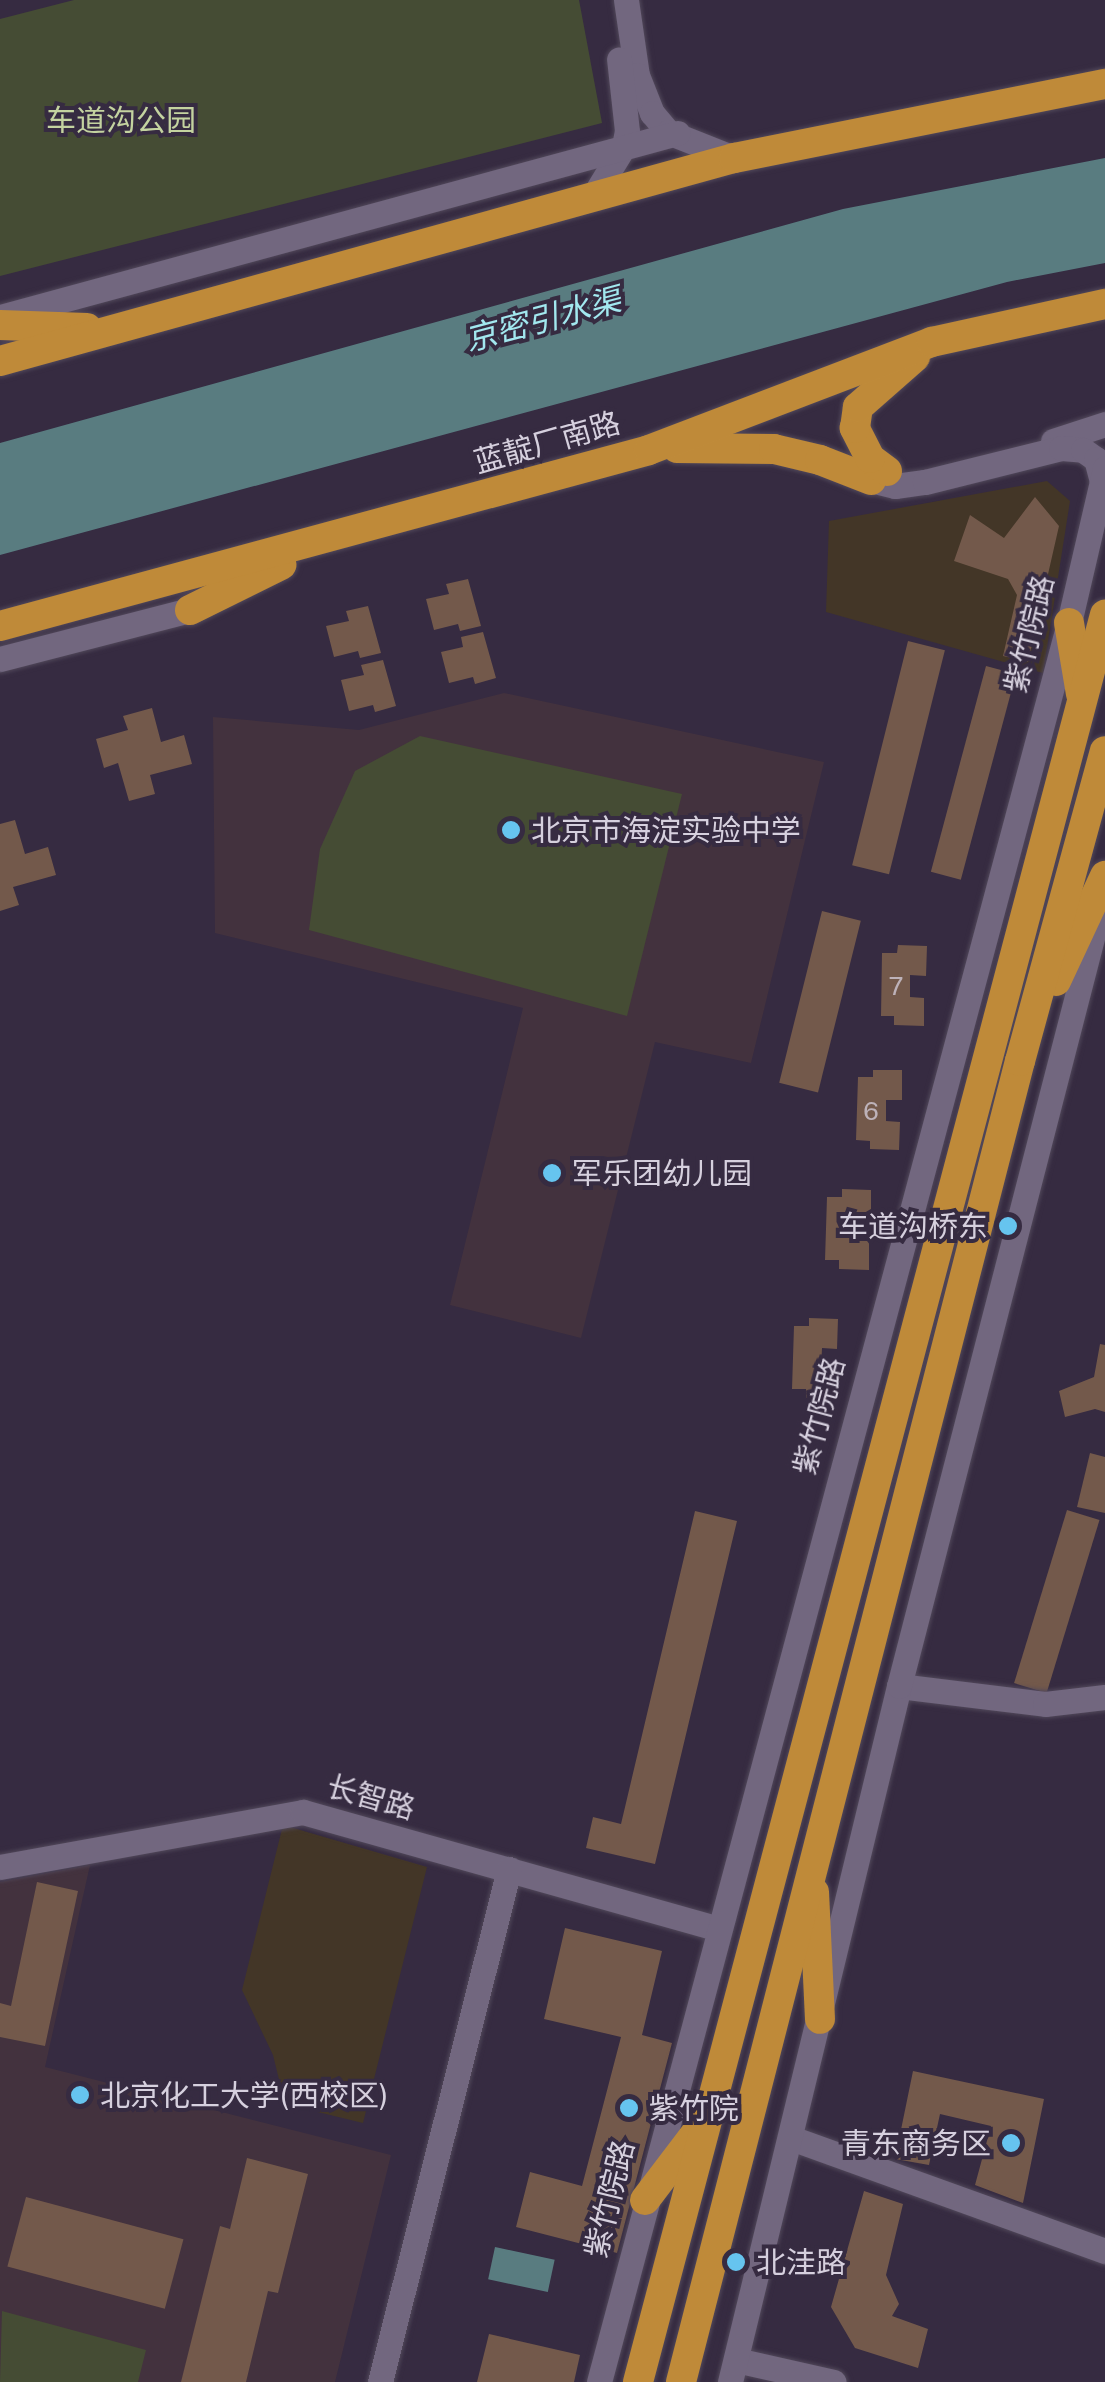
<!DOCTYPE html>
<html>
<head>
<meta charset="utf-8">
<style>
  body { margin:0 }
  #map { position:relative; width:1105px; height:2382px; overflow:hidden; background:#362b41; font-family:"Public Sans","Noto Sans SC",sans-serif }
  div>[style] { position:absolute }
  [style*='--x'] { left:calc(var(--x)*1px); top:calc(var(--y)*1px); width:calc(var(--w)*1px); rotate:calc(var(--a)*1deg) }
  .commercial>* { inset:0; background:#433627 }
  .education>* { inset:0; background:#43323e }
  .green>* { inset:0; background:#454c34 }
  .water>* { inset:0; background:#597c80; transform-origin:0 0 }
  .building>* { inset:0; background:#73594b; transform-origin:0 0 }
  .roads { filter:drop-shadow(0 0 2px #51485a) drop-shadow(0 0 2px #51485a) }
  .minor>* { height:25px; margin:-12.5px; padding:0 12.5px; transform-origin:12.5px; border-radius:12.5px; background:#72677f }
  .highway>* { height:30px; margin:-15px; padding:0 15px; transform-origin:15px; border-radius:15px; background:#bf8a39 }
  .dots>* { width:28px; height:28px; translate:-50% -50%; box-sizing:border-box; border:5px solid #362b41; border-radius:50% }
  span { translate:-50% -50%; white-space:nowrap; text-align:center; line-height:1.15; -webkit-text-stroke:8px #362b41; paint-order:stroke }
  .number-label { font-size:25px; color:#bdb2b9 }
  .number-label span { -webkit-text-stroke-width:0 }
  .park-label { font-size:30px; color:#c4d3a0 }
  .street-label { font-size:30px; color:#d6d0de }
  .poi-label { font-size:30px; color:#d6d0de }
  .left { translate:0 -50%; text-align:left }
  .right { translate:-100% -50%; text-align:right }
  .water-label { font-size:32px; color:#a2e8ef; font-style:italic }
</style>
</head>
<body>
<div id="map">
  <div class="commercial">
    <i style="clip-path:polygon(1047px 481px,1070px 501px,1043px 673px,826px 612px,829px 521px)"></i>
    <i style="clip-path:polygon(283px 1825px,427px 1867px,363px 2123px,285px 2104px,273px 2055px,242px 1990px)"></i>
  </div>
  <div class="education">
    <i style="clip-path:polygon(504px 693px,824px 762px,751px 1063px,655px 1042px,581px 1338px,450px 1305px,523px 1008px,215px 933px,213px 717px,359px 730px)"></i>
    <i style="clip-path:polygon(90px 1865px,45px 2067px,391px 2155px,335px 2382px,0 2382px,0 1882px)"></i>
  </div>
  <div class="green">
    <i style="clip-path:polygon(74px 0,579px 0,602px 123px,0 276px,0 19px)"></i>
    <i style="clip-path:polygon(420px 736px,682px 794px,627px 1016px,309px 930px,320px 849px,355px 771px)"></i>
    <i style="clip-path:polygon(2px 2311px,146px 2350px,138px 2382px,0 2382px)"></i>
  </div>
  <div class="water">
    <i style="clip-path:polygon(1105px 158px,1105px 263px,1007px 282px,0 555px,0 443px,843px 209px)"></i>
    <i style="left:495px;top:2247px;width:61px;height:33px;rotate:12deg"></i>
  </div>
  <div class="building">
    <i style="clip-path:polygon(1035px 497px,1059px 526px,1028px 662px,1003px 656px,1017px 595px,1008px 579px,954px 561px,970px 515px,1004px 538px)"></i>
    <i style="clip-path:polygon(468px 579px,481px 626px,460px 631px,458px 624px,434px 630px,426px 599px,449px 594px,446px 584px)"></i>
    <i style="clip-path:polygon(368px 606px,381px 653px,360px 658px,358px 651px,334px 657px,326px 626px,349px 621px,346px 611px)"></i>
    <i style="clip-path:polygon(483px 632px,496px 678px,475px 684px,473px 677px,449px 683px,441px 652px,463px 647px,461px 637px)"></i>
    <i style="left:908px;top:641px;width:38px;height:231px;rotate:14deg"></i>
    <i style="clip-path:polygon(383px 660px,396px 706px,375px 712px,373px 705px,349px 711px,341px 680px,364px 675px,361px 665px)"></i>
    <i style="left:986px;top:666px;width:31px;height:213px;rotate:15deg"></i>
    <i style="clip-path:polygon(152px 708px,161px 742px,184px 735px,192px 764px,150px 775px,155px 794px,129px 801px,118px 763px,104px 768px,96px 739px,128px 730px,123px 716px)"></i>
    <i style="clip-path:polygon(15px 820px,25px 854px,48px 847px,56px 875px,13px 887px,19px 905px,0 911px,0 824px)"></i>
    <i style="left:822px;top:911px;width:40px;height:177px;rotate:14deg"></i>
    <i style="clip-path:polygon(898px 945px,927px 946px,926px 976px,910px 975px,910px 997px,924px 998px,924px 1026px,894px 1025px,894px 1016px,881px 1016px,882px 953px,897px 953px)"></i>
    <i style="clip-path:polygon(873px 1070px,902px 1070px,902px 1100px,886px 1100px,886px 1121px,900px 1122px,899px 1150px,870px 1149px,870px 1141px,856px 1140px,858px 1077px,873px 1077px)"></i>
    <i style="clip-path:polygon(842px 1189px,871px 1190px,871px 1220px,855px 1219px,855px 1241px,869px 1241px,869px 1270px,839px 1269px,839px 1260px,825px 1260px,827px 1197px,842px 1197px)"></i>
    <i style="clip-path:polygon(809px 1318px,838px 1319px,837px 1349px,822px 1348px,821px 1370px,836px 1370px,835px 1399px,806px 1398px,806px 1389px,792px 1389px,794px 1326px,809px 1326px)"></i>
    <i style="clip-path:polygon(1100px 1344px,1105px 1345px,1105px 1412px,1095px 1409px,1065px 1417px,1059px 1391px,1094px 1377px)"></i>
    <i style="clip-path:polygon(1090px 1453px,1105px 1457px,1105px 1513px,1077px 1507px)"></i>
    <i style="left:1067px;top:1510px;width:34px;height:181px;rotate:17deg"></i>
    <i style="clip-path:polygon(695px 1511px,737px 1521px,655px 1864px,586px 1848px,593px 1817px,621px 1824px)"></i>
    <i style="clip-path:polygon(37px 1882px,78px 1891px,45px 2046px,0 2037px,0 2003px,11px 2006px)"></i>
    <i style="clip-path:polygon(565px 1928px,662px 1951px,642px 2035px,672px 2043px,617px 2253px,516px 2227px,530px 2172px,582px 2186px,621px 2037px,544px 2019px)"></i>
    <i style="clip-path:polygon(913px 2071px,1044px 2099px,1023px 2203px,975px 2185px,991px 2126px,940px 2114px,929px 2165px,895px 2159px)"></i>
    <i style="clip-path:polygon(247px 2158px,308px 2174px,278px 2293px,268px 2291px,246px 2382px,181px 2382px,220px 2226px,230px 2229px)"></i>
    <i style="clip-path:polygon(864px 2191px,903px 2204px,886px 2275px,899px 2304px,892px 2316px,928px 2329px,918px 2368px,855px 2348px,831px 2307px)"></i>
    <i style="left:26px;top:2197px;width:163px;height:72px;rotate:15deg"></i>
    <i style="clip-path:polygon(489px 2334px,580px 2355px,574px 2382px,477px 2382px)"></i>
  </div>
  <div class="roads">
    <div class="minor">
      <i style="--x:626;--y:0;--w:76;--a:81.7"></i>
      <i style="--x:637;--y:75;--w:41;--a:68.5"></i>
      <i style="--x:652;--y:113;--w:25;--a:50"></i>
      <i style="--x:668;--y:132;--w:71;--a:21.5"></i>
      <i style="--x:593;--y:197;--w:60;--a:-58.7"></i>
      <i style="--x:624;--y:146;--w:15;--a:-79"></i>
      <i style="--x:627;--y:131;--w:72;--a:-96.3"></i>
      <i style="--x:0;--y:317;--w:702;--a:-15.2"></i>
      <i style="--x:1053;--y:441;--w:55;--a:-18.1"></i>
      <i style="--x:871;--y:480;--w:25;--a:14"></i>
      <i style="--x:895;--y:486;--w:30;--a:-8"></i>
      <i style="--x:925;--y:482;--w:140;--a:-14"></i>
      <i style="--x:1061;--y:448;--w:22;--a:5"></i>
      <i style="--x:1083;--y:450;--w:16;--a:35"></i>
      <i style="--x:1096;--y:459;--w:23;--a:75"></i>
      <i style="--x:0;--y:659;--w:196;--a:-14.5"></i>
      <i style="--x:899;--y:1686;--w:147;--a:7"></i>
      <i style="--x:1045;--y:1704;--w:60;--a:-6.7"></i>
      <i style="--x:0;--y:1867;--w:308;--a:-10.3"></i>
      <i style="--x:303;--y:1812;--w:430;--a:15.7"></i>
      <i style="--x:791;--y:2138;--w:334;--a:19.8"></i>
      <i style="--x:736;--y:2360;--w:100;--a:12.7"></i>
      <i style="--x:380;--y:2382;--w:529;--a:-75.88"></i>
      <i style="--x:599;--y:2382;--w:1821;--a:-75.04"></i>
      <i style="--x:1069;--y:623;--w:159;--a:-76.9"></i>
      <i style="--x:730;--y:2382;--w:716;--a:-76.35"></i>
      <i style="--x:899;--y:1686;--w:809;--a:-75.53"></i>
    </div>
    <div class="highway">
      <i style="--x:0;--y:325;--w:87;--a:2"></i>
      <i style="--x:0;--y:361;--w:762;--a:-15.46"></i>
      <i style="--x:734;--y:158;--w:378;--a:-11.3"></i>
      <i style="--x:677;--y:448;--w:97;--a:0.6"></i>
      <i style="--x:774;--y:449;--w:47;--a:13.4"></i>
      <i style="--x:820;--y:460;--w:55;--a:21.4"></i>
      <i style="--x:887;--y:471;--w:21;--a:-143"></i>
      <i style="--x:870;--y:458;--w:34;--a:-117"></i>
      <i style="--x:855;--y:428;--w:21;--a:-82"></i>
      <i style="--x:858;--y:407;--w:76;--a:-41.3"></i>
      <i style="--x:190;--y:610;--w:102;--a:-26.3"></i>
      <i style="--x:1069;--y:623;--w:72;--a:80.4"></i>
      <i style="--x:0;--y:626;--w:672;--a:-15.17"></i>
      <i style="--x:649;--y:450;--w:303;--a:-20.9"></i>
      <i style="--x:932;--y:342;--w:177;--a:-12.4"></i>
      <i style="--x:1056;--y:981;--w:116;--a:-65"></i>
      <i style="--x:814;--y:1892;--w:127;--a:87.3"></i>
      <i style="--x:645;--y:2200;--w:89;--a:-52.7"></i>
      <i style="--x:638;--y:2382;--w:1828;--a:-75.2"></i>
      <i style="--x:681;--y:2382;--w:1364;--a:-75.61"></i>
      <i style="--x:1020;--y:1061;--w:321;--a:-74.7"></i>
    </div>
  </div>
  <div class="dots">
    <i style="left:511px;top:830px;background:#66c4ef"></i>
    <i style="left:552px;top:1173px;background:#66c4ef"></i>
    <i style="left:1008px;top:1226px;background:#66c4ef"></i>
    <i style="left:80px;top:2095px;background:#66c4ef"></i>
    <i style="left:629px;top:2108px;background:#66c4ef"></i>
    <i style="left:1011px;top:2143px;background:#66c4ef"></i>
    <i style="left:736px;top:2262px;background:#66c4ef"></i>
  </div>
  <div class="number-label">
    <span style="left:896px;top:986px">7</span>
    <span style="left:871px;top:1111px">6</span>
  </div>
  <div class="park-label">
    <span style="left:121px;top:120px">车道沟公园</span>
  </div>
  <div class="street-label">
    <span style="left:547px;top:442px;rotate:-16deg">蓝靛厂南路</span>
    <span style="left:1029px;top:634px;rotate:-76deg">紫竹院路</span>
    <span style="left:819px;top:1416px;rotate:-75deg">紫竹院路</span>
    <span style="left:371px;top:1797px;rotate:16deg">长智路</span>
    <span style="left:609px;top:2199px;rotate:-76deg">紫竹院路</span>
  </div>
  <div class="poi-label">
    <span class="left" style="left:531px;top:830px">北京市海淀实验中学</span>
    <span class="left" style="left:572px;top:1173px">军乐团幼儿园</span>
    <span class="right" style="left:988px;top:1226px">车道沟桥东</span>
    <span class="left" style="left:100px;top:2095px">北京化工大学(西校区)</span>
    <span class="left" style="left:649px;top:2108px">紫竹院</span>
    <span class="right" style="left:991px;top:2143px">青东商务区</span>
    <span class="left" style="left:756px;top:2262px">北洼路</span>
  </div>
  <div class="water-label">
    <span style="left:543px;top:320px;rotate:-15deg">京密引水渠</span>
  </div>
</div>
</body>
</html>
